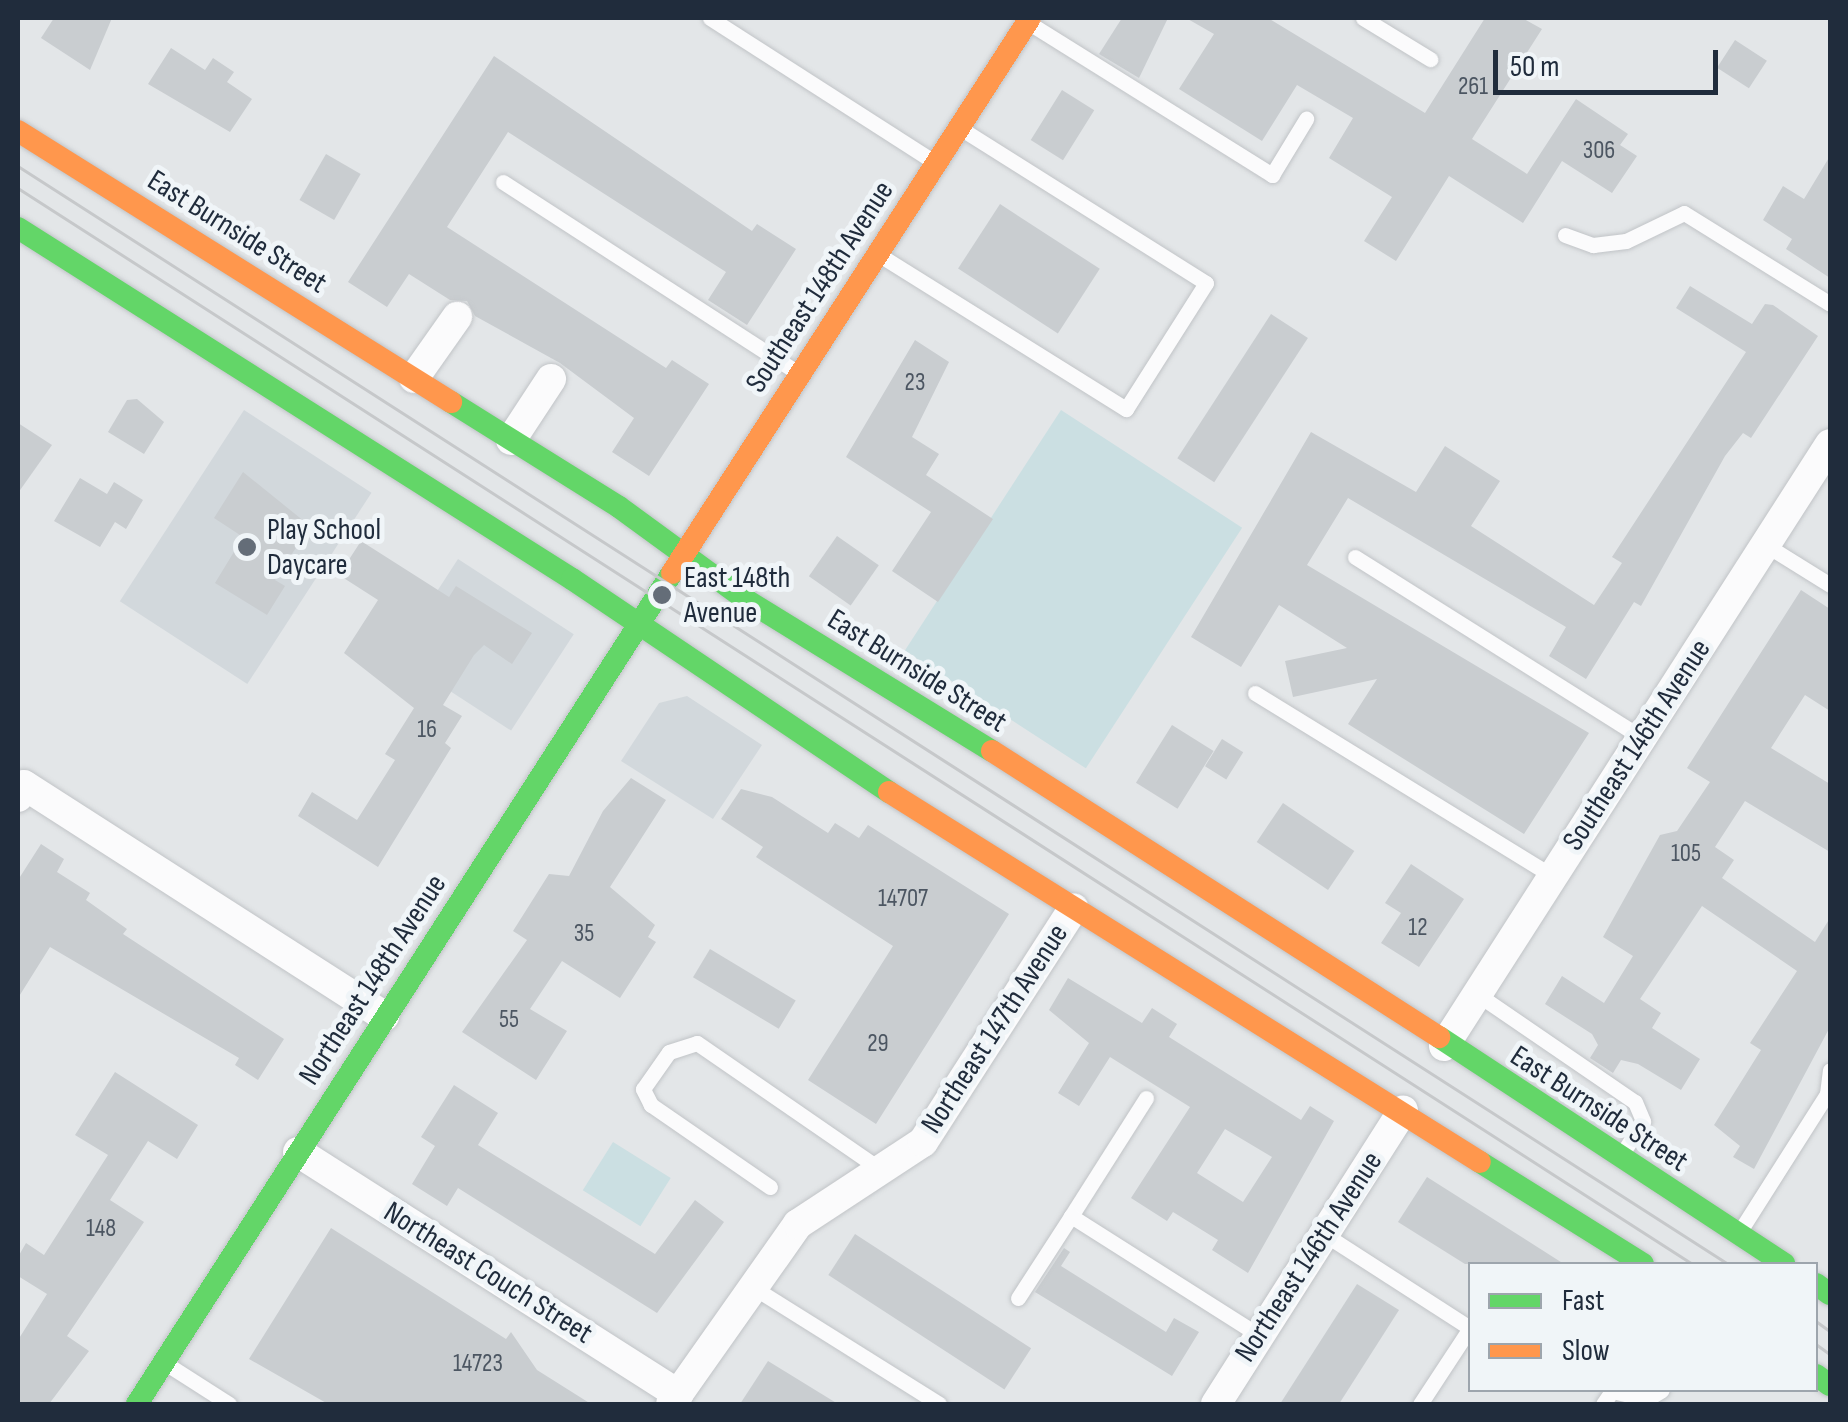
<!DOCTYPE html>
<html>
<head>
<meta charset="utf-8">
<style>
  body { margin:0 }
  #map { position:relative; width:1848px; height:1422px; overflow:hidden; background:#e3e6e8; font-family:"Sofia Sans Condensed",sans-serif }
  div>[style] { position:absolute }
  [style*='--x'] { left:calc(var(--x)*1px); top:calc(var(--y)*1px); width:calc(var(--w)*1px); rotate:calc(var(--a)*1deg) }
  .built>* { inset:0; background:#d2d8dc; transform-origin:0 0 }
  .green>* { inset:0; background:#cbdfe2; transform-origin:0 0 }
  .building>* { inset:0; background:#c9cdd0; transform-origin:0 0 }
  .roads { filter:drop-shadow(0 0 2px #c1c4c7) drop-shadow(0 0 2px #c1c4c7) }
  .lane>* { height:15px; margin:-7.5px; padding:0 7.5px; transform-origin:7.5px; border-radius:7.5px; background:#fbfbfc }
  .street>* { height:30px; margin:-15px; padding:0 15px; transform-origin:15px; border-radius:15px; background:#fbfbfc }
  .fast>* { height:22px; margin:-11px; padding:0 11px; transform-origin:11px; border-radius:11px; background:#63d668 }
  .slow>* { height:22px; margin:-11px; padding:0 11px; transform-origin:11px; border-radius:11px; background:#ff974d }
  .tram>* { height:2.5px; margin:-1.25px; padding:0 1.25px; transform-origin:1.25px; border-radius:1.25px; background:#c6c8ca }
  .dots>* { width:28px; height:28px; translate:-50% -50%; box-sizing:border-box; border:5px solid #f0f5f8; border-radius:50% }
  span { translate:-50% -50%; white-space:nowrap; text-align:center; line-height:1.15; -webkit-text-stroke:10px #f0f5f8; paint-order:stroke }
  .number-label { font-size:25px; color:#4c5662 }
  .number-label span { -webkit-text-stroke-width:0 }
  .street-label { font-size:30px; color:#202c3c }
  .poi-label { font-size:30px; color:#202c3c }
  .left { translate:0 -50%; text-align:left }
  .frame { position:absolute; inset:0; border:20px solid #202c3c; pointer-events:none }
  .legend { position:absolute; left:1468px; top:1262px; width:350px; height:130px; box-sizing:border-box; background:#f0f5f8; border:2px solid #9da5ad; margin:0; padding:12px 18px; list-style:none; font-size:30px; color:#202c3c }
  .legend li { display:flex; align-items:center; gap:20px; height:50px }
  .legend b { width:50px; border:2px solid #9da5ad }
  .scale { position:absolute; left:1493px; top:50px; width:225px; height:45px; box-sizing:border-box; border:5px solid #202c3c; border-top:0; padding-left:12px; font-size:30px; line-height:35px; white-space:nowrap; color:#202c3c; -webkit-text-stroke:8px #f0f5f8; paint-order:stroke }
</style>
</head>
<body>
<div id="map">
  <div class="built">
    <i style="left:244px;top:410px;width:152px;height:228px;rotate:33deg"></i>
    <i style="left:458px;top:559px;width:138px;height:115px;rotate:33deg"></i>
    <i style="clip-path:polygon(687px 696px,762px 745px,713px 819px,621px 761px,659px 703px)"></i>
  </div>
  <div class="green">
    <i style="left:1061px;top:410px;width:216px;height:287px;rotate:33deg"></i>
    <i style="left:613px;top:1142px;width:68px;height:57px;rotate:32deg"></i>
  </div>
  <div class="building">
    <i style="clip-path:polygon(54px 18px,112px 18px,90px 70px,41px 38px)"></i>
    <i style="clip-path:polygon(1122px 18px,1168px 18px,1139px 78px,1099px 54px)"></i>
    <i style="clip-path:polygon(1186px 18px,1268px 18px,1425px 113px,1485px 18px,1522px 18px,1542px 29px,1472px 139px,1527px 174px,1576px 99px,1628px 134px,1620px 145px,1637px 156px,1612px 193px,1562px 161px,1523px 223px,1449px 176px,1396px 261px,1364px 241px,1392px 197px,1329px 158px,1353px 118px,1297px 85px,1262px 141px,1179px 89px,1214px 34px)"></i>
    <i style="left:1735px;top:40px;width:38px;height:33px;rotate:33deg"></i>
    <i style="clip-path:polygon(171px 48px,205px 70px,213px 58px,234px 72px,227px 82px,252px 99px,230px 132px,148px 84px)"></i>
    <i style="clip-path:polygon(494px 56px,752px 231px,757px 224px,796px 249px,747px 325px,708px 300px,726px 272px,508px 132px,447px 227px,666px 368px,672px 360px,709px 384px,649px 476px,612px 452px,634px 418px,560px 363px,475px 316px,467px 301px,450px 300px,409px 274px,387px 307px,348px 282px)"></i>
    <i style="left:1062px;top:90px;width:38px;height:59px;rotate:32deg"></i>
    <i style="left:326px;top:154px;width:40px;height:53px;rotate:30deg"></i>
    <i style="clip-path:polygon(1830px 156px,1830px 278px,1786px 249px,1792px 239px,1763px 220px,1783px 186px,1804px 199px)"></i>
    <i style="left:1000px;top:204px;width:119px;height:77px;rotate:33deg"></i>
    <i style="clip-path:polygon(1690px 286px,1752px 324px,1765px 304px,1773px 305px,1818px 336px,1751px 438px,1743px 433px,1725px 456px,1641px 606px,1634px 602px,1586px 679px,1549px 656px,1566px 627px,1348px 498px,1307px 565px,1589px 733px,1524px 834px,1348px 724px,1377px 679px,1293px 697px,1285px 661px,1347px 648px,1279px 605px,1241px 667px,1191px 637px,1311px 432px,1416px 492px,1445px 446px,1500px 481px,1471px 526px,1594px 605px,1622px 563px,1612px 557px,1746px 352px,1676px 308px)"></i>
    <i style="left:1271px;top:314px;width:44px;height:172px;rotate:33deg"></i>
    <i style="clip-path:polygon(915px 340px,949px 362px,912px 437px,939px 454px,926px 475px,993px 519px,938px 602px,892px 571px,931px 512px,846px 457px)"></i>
    <i style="clip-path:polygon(137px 399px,164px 422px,144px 454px,108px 432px,127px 400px)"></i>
    <i style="clip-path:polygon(18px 423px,52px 445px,18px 493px)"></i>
    <i style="clip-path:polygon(243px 472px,310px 526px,275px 580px,285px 586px,267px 615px,215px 583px,243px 537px,214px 518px)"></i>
    <i style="clip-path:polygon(80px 478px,107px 494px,114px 482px,143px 500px,126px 529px,115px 522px,100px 547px,54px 521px)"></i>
    <i style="left:837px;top:536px;width:51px;height:49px;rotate:35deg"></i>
    <i style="clip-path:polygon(361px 541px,449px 597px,456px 586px,532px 633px,512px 664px,484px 645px,474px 655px,443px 705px,462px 716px,445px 743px,451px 748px,378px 867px,298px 816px,312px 792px,357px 820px,395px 760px,385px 754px,414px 708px,344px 653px,378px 600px,339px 575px)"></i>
    <i style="clip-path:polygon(1801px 590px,1830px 609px,1830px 711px,1805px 695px,1771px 748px,1830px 784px,1830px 852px,1745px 801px,1715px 847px,1734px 860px,1722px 878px,1815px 942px,1830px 918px,1830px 1027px,1754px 1169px,1733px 1157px,1740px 1146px,1714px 1125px,1761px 1050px,1750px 1043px,1797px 971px,1702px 906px,1640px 999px,1661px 1013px,1652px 1028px,1700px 1059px,1681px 1090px,1638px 1064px,1621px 1060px,1613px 1073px,1590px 1058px,1598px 1045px,1592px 1034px,1545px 1004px,1562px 976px,1604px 1003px,1633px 956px,1603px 937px,1660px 835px,1677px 831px,1710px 782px,1687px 768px)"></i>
    <i style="left:1172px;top:725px;width:49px;height:68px;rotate:32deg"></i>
    <i style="left:1222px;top:739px;width:25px;height:32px;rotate:32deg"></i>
    <i style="clip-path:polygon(631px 778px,666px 800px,610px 887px,655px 925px,648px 937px,656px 942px,620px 998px,562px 961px,530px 1009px,567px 1031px,536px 1080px,462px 1032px,527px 940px,513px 931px,549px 874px,569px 876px,603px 811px)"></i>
    <i style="clip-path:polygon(741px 789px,772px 797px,828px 833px,835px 823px,859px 838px,868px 825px,1009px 914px,876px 1124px,808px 1080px,893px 946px,756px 857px,763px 847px,721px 819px)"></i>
    <i style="left:1283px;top:803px;width:86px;height:47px;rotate:34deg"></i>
    <i style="clip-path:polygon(41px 844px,64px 859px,57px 872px,90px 893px,86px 900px,127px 929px,123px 934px,284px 1039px,258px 1080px,235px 1065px,239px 1058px,50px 947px,18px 998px,18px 880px)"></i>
    <i style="clip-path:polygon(1411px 864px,1464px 899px,1419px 967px,1381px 943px,1401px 913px,1385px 903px)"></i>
    <i style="left:710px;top:949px;width:100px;height:33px;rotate:31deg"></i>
    <i style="clip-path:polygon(evenodd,1068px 978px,1142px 1023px,1152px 1008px,1177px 1024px,1169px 1037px,1301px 1120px,1310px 1106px,1334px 1121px,1248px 1273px,1212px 1250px,1218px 1240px,1173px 1212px,1167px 1221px,1131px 1198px,1190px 1107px,1110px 1057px,1079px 1106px,1058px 1093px,1089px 1043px,1049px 1010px,1068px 978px,1225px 1129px,1272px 1157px,1243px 1202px,1197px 1173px,1225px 1129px)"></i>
    <i style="clip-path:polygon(115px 1072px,198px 1125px,177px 1159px,148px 1141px,110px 1200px,144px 1222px,67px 1336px,89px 1351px,49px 1404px,18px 1404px,18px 1340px,47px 1294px,18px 1276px,18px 1257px,26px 1243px,44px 1255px,108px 1155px,75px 1135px)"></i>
    <i style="clip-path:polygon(454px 1085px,498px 1113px,478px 1145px,655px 1254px,695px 1200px,724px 1222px,657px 1313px,458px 1188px,447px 1206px,412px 1184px,435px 1146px,421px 1137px)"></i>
    <i style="clip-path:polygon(1427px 1177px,1564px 1264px,1465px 1264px,1398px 1222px)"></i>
    <i style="clip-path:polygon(331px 1228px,506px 1339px,511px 1332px,537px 1370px,591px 1404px,328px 1404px,249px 1359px)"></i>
    <i style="left:855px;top:1234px;width:210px;height:49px;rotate:33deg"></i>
    <i style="clip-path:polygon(1064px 1248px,1070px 1252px,1061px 1266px,1166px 1332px,1174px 1318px,1199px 1332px,1172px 1376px,1035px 1292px)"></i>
    <i style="clip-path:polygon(1357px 1284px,1399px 1310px,1339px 1404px,1280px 1404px)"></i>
    <i style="clip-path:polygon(768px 1361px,838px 1404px,740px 1404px)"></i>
  </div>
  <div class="roads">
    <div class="lane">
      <i style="--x:710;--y:18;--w:269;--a:32.7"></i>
      <i style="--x:1363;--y:18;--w:79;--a:31.5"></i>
      <i style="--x:1029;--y:23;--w:287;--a:32"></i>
      <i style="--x:1272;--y:175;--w:66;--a:-58.7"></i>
      <i style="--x:503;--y:182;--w:354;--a:32.9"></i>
      <i style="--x:1565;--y:235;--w:30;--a:20"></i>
      <i style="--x:1593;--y:245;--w:33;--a:-7"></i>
      <i style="--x:1626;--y:241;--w:64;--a:-25.8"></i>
      <i style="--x:1684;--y:213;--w:172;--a:31.9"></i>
      <i style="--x:881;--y:256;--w:289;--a:32"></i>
      <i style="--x:1126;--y:409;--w:149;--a:-57.6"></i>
      <i style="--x:1206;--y:283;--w:289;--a:-147.8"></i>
      <i style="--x:1766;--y:545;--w:75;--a:32"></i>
      <i style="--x:1355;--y:557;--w:339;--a:32.2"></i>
      <i style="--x:1255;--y:693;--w:350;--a:31.6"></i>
      <i style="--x:1477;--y:994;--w:191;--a:34.4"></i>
      <i style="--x:1635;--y:1102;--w:21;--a:67"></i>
      <i style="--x:1643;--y:1121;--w:43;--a:122.6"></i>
      <i style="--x:1146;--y:1098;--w:140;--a:122.4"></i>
      <i style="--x:1071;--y:1216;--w:224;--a:32.4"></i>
      <i style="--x:770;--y:1187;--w:145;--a:-145.4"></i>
      <i style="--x:651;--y:1105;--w:18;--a:-117"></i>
      <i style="--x:643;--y:1089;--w:45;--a:-54.9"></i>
      <i style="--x:669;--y:1052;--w:29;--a:-18"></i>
      <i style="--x:697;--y:1043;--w:224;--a:34.6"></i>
      <i style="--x:1740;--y:1231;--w:162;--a:-57.6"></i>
      <i style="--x:1827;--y:1094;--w:24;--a:-83"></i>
      <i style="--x:1324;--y:1234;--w:174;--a:32.8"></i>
      <i style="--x:1470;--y:1328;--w:91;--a:123.3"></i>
      <i style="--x:751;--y:1286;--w:222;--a:32.1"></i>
      <i style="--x:1018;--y:1298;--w:98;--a:-57.1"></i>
      <i style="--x:165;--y:1363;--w:76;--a:32.6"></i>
      <i style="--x:1603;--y:1404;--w:16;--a:-55"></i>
      <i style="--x:1612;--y:1391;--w:36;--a:13"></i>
      <i style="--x:1647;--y:1399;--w:17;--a:-31"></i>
    </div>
    <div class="street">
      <i style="--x:414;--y:378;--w:75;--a:-54.8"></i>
      <i style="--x:511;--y:440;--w:73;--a:-56.7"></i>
      <i style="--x:18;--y:797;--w:13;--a:-63"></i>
      <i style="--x:24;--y:785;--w:428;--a:32.7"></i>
      <i style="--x:1444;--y:1046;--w:715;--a:-57.33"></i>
      <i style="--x:298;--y:1152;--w:451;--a:32.5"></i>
      <i style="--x:671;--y:1404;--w:220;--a:-54.8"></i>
      <i style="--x:798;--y:1224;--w:149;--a:-33.3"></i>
      <i style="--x:923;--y:1142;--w:278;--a:-57.2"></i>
      <i style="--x:1216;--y:1404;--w:348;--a:-57.5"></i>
    </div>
    <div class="fast">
      <i style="--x:18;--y:228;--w:656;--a:32.36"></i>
      <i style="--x:572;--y:579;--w:382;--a:33.9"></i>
      <i style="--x:451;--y:402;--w:198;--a:32"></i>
      <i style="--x:619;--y:507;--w:160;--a:36.1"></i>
      <i style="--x:748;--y:601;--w:286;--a:31.6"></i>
      <i style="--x:1439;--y:1037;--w:413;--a:33.3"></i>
      <i style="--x:1480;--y:1162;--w:192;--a:32"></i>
      <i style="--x:1816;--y:1284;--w:17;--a:36"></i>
      <i style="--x:1816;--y:1375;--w:17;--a:36"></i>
      <i style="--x:137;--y:1404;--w:988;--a:-57.23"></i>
    </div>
    <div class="slow">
      <i style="--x:18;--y:131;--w:511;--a:32.04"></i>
      <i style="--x:672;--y:573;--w:660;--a:-57.18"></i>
      <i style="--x:992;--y:751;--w:531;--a:32.61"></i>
      <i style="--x:889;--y:792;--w:697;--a:32.05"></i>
    </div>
  </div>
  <div class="tram">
    <i style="--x:18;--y:166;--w:2032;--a:32.7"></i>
    <i style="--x:18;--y:188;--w:1991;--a:32.72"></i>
    <i style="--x:1816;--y:1321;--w:17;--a:36"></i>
    <i style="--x:1816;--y:1344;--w:17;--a:36"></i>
  </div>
  <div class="dots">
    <i style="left:247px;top:547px;background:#646d78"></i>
    <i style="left:662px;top:595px;background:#646d78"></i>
  </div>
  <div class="number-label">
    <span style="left:1473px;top:87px">261</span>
    <span style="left:1599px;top:151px">306</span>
    <span style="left:915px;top:383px">23</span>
    <span style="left:427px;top:730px">16</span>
    <span style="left:1686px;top:854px">105</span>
    <span style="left:903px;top:899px">14707</span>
    <span style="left:1418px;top:928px">12</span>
    <span style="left:584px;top:934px">35</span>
    <span style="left:509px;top:1020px">55</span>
    <span style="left:878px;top:1044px">29</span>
    <span style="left:101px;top:1229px">148</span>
    <span style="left:478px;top:1364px">14723</span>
  </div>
  <div class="street-label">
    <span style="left:237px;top:232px;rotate:32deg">East Burnside Street</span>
    <span style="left:820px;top:287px;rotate:-57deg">Southeast 148th Avenue</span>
    <span style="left:917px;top:671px;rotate:32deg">East Burnside Street</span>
    <span style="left:1637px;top:745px;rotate:-57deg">Southeast 146th Avenue</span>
    <span style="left:373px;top:980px;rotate:-57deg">Northeast 148th Avenue</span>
    <span style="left:995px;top:1029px;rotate:-57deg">Northeast 147th Avenue</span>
    <span style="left:1599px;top:1109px;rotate:33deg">East Burnside Street</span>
    <span style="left:1309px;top:1257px;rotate:-57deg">Northeast 146th Avenue</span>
    <span style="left:488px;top:1273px;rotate:32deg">Northeast Couch Street</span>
  </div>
  <div class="poi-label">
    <span class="left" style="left:267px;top:547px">Play School<br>Daycare</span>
    <span class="left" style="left:684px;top:595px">East 148th<br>Avenue</span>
  </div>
  <div class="frame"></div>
  <ul class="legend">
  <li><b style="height:12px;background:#63d668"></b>Fast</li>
  <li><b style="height:12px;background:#ff974d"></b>Slow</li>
  </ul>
  <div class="scale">50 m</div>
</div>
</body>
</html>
